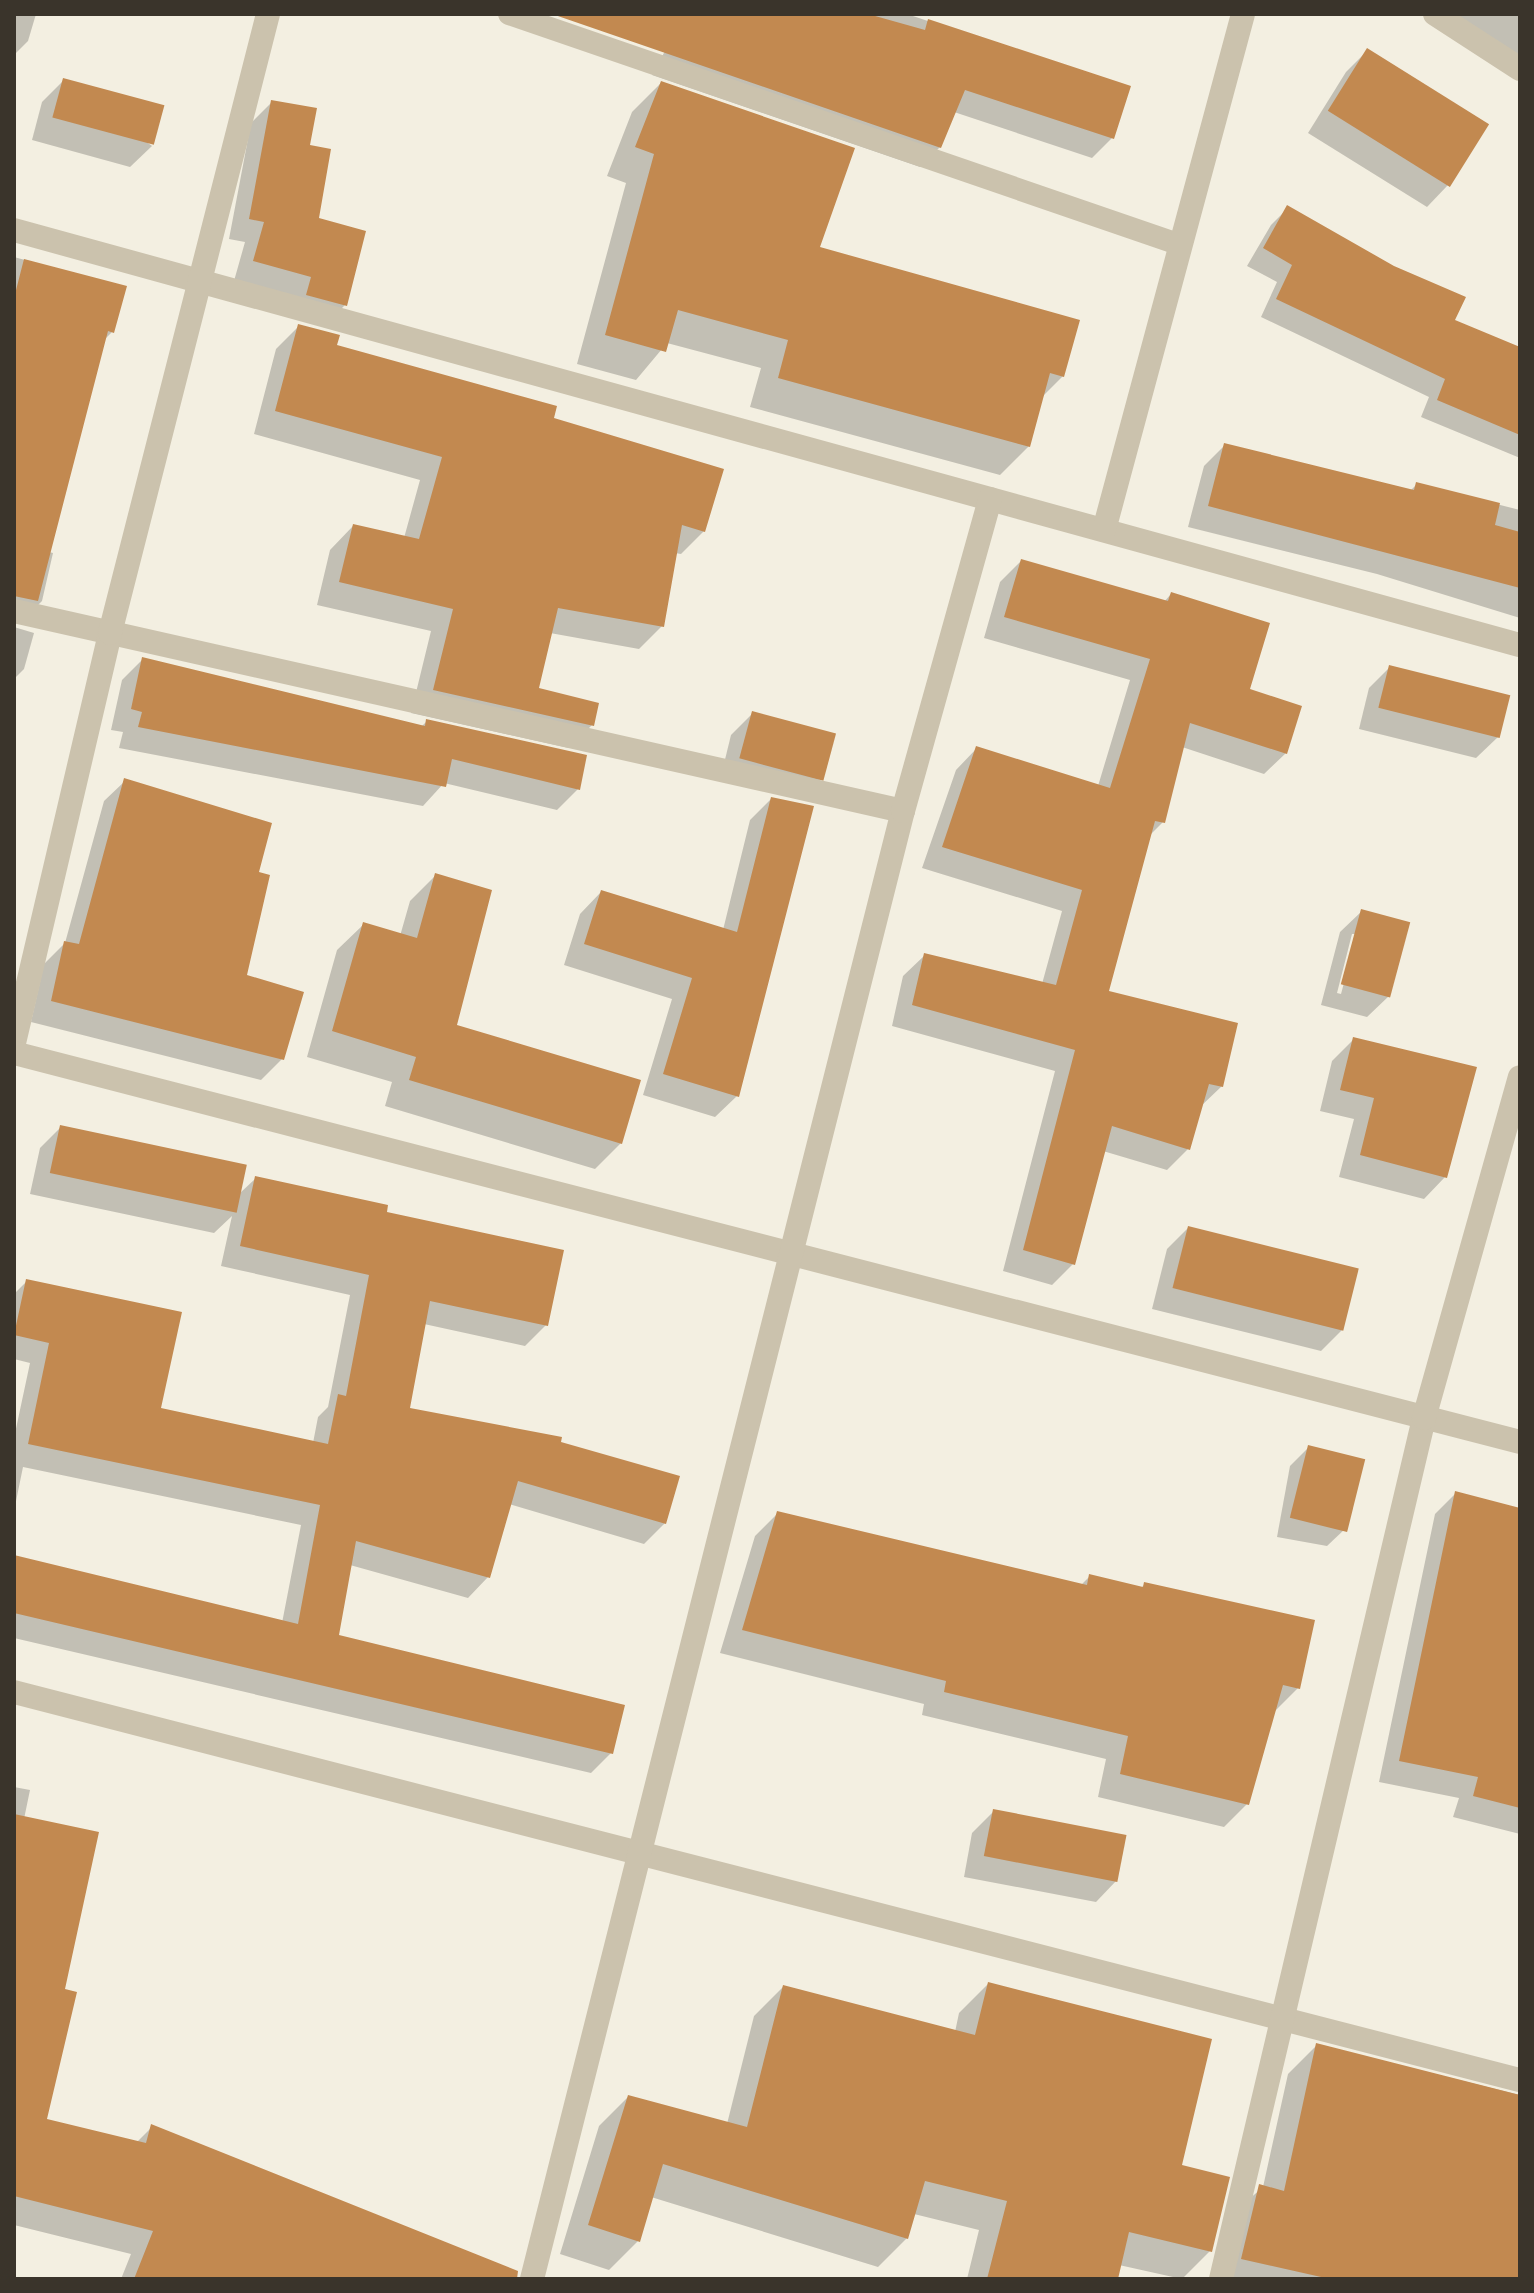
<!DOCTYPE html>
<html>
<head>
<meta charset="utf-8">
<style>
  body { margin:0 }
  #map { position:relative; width:1534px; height:2293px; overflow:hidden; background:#f3efe1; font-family:Commissioner,sans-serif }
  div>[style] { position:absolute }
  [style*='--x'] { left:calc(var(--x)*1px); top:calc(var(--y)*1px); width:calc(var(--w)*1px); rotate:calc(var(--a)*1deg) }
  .shadow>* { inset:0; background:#0003 }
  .building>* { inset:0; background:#c28950; transform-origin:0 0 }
  .lane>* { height:22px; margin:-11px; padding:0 11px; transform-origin:11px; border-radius:11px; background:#cbc2ad }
  .street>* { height:24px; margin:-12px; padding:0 12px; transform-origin:12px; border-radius:12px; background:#cbc2ad }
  span { translate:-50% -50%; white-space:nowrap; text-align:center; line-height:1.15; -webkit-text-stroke:6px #faf8ee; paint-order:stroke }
  .frame { position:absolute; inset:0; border:16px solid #3a342b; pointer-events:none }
</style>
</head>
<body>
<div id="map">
  <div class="shadow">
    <i style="clip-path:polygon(14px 14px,36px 14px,28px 41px,14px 55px)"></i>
    <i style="clip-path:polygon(685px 14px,907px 14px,1128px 88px,1112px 138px,1092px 158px,954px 112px,940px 147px,920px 167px,652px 75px)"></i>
    <i style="clip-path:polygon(1441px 14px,1520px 14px,1520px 65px)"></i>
    <i style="clip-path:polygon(1367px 51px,1448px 185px,1427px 207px,1308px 133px,1346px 72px)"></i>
    <i style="clip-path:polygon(64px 80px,152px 146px,130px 167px,32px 140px,42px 102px)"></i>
    <i style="clip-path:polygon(661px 83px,817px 248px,1063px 376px,1042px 397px,1029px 446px,1000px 475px,750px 407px,761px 368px,667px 343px,636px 380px,577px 364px,626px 183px,607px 176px,632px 112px)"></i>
    <i style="clip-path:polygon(272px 102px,307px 146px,316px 219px,345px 305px,324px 326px,234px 281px,245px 242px,229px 239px,251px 123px)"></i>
    <i style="clip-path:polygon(1288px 208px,1452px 321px,1520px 349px,1520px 458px,1421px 417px,1429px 397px,1261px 317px,1277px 282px,1247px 266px,1271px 225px)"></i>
    <i style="clip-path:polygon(14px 257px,124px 287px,112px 332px,103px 341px,49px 552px,53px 553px,42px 601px,21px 622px,14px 621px)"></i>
    <i style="clip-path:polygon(299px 326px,335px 346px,551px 420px,704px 531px,681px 554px,675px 553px,662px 626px,639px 649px,550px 633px,537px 690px,592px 725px,569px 748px,411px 713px,431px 631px,317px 605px,330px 550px,353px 526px,404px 538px,420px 480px,254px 434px,276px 349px)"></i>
    <i style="clip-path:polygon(1225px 445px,1410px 491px,1417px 484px,1520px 510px,1520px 618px,1377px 574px,1188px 527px,1204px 466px)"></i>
    <i style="clip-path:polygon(1021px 561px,1164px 602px,1171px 594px,1247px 690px,1286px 753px,1264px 774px,1182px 747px,1163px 822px,1149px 836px,1106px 993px,1222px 1086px,1200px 1107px,1188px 1149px,1167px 1170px,1103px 1151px,1073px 1264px,1052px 1285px,1003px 1271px,1055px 1071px,892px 1026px,903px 976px,925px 955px,1042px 984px,1062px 911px,922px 868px,956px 770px,977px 748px,1098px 786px,1130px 680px,984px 638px,1000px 582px)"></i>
    <i style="clip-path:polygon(14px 627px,34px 633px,24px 669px,14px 679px)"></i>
    <i style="clip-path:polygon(143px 659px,421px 727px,427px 721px,578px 789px,557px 810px,444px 783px,423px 806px,119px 748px,123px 732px,111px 730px,122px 680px)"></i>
    <i style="clip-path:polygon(1390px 667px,1498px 737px,1476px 758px,1359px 729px,1369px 688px)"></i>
    <i style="clip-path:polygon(753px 713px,822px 777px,801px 798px,720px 780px,731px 735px)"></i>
    <i style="clip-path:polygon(125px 781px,256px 873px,245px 977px,282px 1059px,261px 1080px,31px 1022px,44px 964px,65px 943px,104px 801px)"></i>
    <i style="clip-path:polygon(771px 799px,737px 1096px,715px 1117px,643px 1095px,672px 999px,564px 965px,580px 914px,601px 892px,723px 930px,750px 820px)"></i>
    <i style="clip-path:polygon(436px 875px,454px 1026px,621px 1143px,595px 1169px,385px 1106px,392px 1082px,307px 1057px,337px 950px,363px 925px,400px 936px,410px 901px)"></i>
    <i style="clip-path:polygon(evenodd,1362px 911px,1389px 996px,1367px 1017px,1321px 1005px,1340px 932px,1362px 911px,1352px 934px,1357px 934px,1341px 994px,1337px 993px,1352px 934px)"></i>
    <i style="clip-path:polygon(1354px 1039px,1445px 1177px,1424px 1199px,1339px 1177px,1354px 1119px,1320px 1111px,1332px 1061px)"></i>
    <i style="clip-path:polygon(61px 1127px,239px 1194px,256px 1178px,384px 1214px,546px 1325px,525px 1346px,424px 1324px,407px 1410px,559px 1443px,665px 1523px,644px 1544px,509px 1504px,488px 1577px,468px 1598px,350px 1565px,337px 1636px,611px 1753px,591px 1773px,14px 1638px,14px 1557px,282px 1623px,301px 1525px,23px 1467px,14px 1511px,14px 1438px,30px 1363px,14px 1359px,14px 1294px,26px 1282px,159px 1410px,313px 1443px,318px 1417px,328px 1407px,350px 1295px,221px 1266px,232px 1216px,214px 1233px,30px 1194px,40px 1148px)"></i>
    <i style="clip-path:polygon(1188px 1228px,1342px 1330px,1321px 1351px,1152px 1309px,1167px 1249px)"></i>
    <i style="clip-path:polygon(1309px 1447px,1346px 1528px,1327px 1546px,1277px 1537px,1290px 1466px)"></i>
    <i style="clip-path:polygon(1456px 1493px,1520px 1509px,1520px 1834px,1453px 1817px,1459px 1798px,1379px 1782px,1435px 1514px)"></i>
    <i style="clip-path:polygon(778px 1513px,1080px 1586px,1090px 1576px,1141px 1588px,1144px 1585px,1298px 1688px,1275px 1711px,1247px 1804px,1224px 1827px,1098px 1797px,1106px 1759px,922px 1715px,924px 1704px,720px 1653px,755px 1536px)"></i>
    <i style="clip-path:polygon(14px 1787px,30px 1790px,24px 1819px,63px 1990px,45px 2121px,136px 2143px,152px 2127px,475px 2279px,121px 2279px,131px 2254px,14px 2225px)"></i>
    <i style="clip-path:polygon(993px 1812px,1117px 1880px,1096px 1902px,964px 1877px,972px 1833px)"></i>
    <i style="clip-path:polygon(988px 1984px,1179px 2166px,1210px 2251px,1182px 2279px,1119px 2265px,1116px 2279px,967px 2279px,979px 2230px,914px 2214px,907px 2238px,878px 2267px,651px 2197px,638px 2241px,609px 2270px,560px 2254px,599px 2126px,628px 2097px,727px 2124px,754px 2016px,783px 1987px,955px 2032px,959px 2013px)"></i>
    <i style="clip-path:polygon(1317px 2045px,1520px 2095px,1520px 2279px,1215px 2279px,1230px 2216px,1263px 2187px,1288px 2074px)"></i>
  </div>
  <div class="building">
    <i style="clip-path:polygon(552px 14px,868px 14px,925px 30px,928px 19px,1131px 86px,1114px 139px,965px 90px,941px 148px)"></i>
    <i style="left:1367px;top:48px;width:144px;height:74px;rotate:32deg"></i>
    <i style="left:63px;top:78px;width:105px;height:41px;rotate:15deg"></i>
    <i style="clip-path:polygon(661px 81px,855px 148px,820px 247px,1080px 320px,1064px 377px,1050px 373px,1030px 447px,778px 378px,788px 340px,678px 310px,666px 352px,605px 335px,654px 154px,635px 147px)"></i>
    <i style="clip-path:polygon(271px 100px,317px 108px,310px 145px,331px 149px,319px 218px,366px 231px,347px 306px,306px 295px,311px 277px,253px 261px,264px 222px,249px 219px)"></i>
    <i style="clip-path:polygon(1287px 205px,1394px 266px,1466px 297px,1455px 320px,1520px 347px,1520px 435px,1437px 400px,1445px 379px,1276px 299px,1292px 265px,1263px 248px)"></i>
    <i style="clip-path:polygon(24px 259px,127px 286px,114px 333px,108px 331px,38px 601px,14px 596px,14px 298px)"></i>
    <i style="clip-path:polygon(298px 324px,340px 335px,337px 345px,557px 406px,554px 418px,724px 469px,705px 532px,682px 525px,664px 627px,558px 608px,539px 688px,599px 703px,594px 726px,433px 690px,453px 609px,339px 582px,353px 524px,419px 539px,442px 457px,275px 411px)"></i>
    <i style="clip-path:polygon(1224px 443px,1414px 490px,1416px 482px,1500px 503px,1495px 525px,1520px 532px,1520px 588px,1208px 506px)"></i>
    <i style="clip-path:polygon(1021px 559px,1168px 601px,1171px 592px,1270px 623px,1250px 689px,1302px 706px,1287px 754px,1190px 723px,1165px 823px,1155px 821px,1109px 991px,1238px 1023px,1223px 1087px,1209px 1084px,1190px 1150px,1112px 1126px,1075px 1265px,1023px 1250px,1075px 1050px,912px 1005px,924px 953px,1056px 985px,1082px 890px,942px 847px,976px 746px,1110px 788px,1150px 659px,1004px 617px)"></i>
    <i style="clip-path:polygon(142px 657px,425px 726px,426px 719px,587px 755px,580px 790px,452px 759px,446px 787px,138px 727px,142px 712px,131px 709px)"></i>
    <i style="left:1389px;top:665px;width:125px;height:44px;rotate:14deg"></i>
    <i style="left:752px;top:711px;width:87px;height:49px;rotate:15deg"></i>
    <i style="clip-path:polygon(124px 778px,272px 823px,259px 872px,270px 875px,247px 975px,304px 992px,284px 1060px,51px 1001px,64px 941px,79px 944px)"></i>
    <i style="clip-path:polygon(771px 797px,814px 806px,739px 1097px,663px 1074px,692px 978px,584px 944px,601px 890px,737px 932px)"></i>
    <i style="clip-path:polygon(435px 873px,492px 890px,457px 1025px,641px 1080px,622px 1144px,409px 1080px,416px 1057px,332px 1031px,363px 922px,417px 938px)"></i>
    <i style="left:1361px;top:909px;width:51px;height:78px;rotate:15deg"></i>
    <i style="clip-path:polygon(1353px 1037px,1477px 1067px,1447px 1178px,1360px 1155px,1374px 1098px,1340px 1090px)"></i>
    <i style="left:60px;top:1125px;width:191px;height:49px;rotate:12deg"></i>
    <i style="clip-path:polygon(255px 1176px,388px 1205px,387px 1212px,564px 1250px,548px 1326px,430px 1301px,410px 1408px,562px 1437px,561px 1442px,680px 1476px,666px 1524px,518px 1481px,490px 1578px,356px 1541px,339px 1635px,625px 1705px,613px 1754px,14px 1613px,14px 1555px,298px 1624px,320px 1505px,28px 1444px,49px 1343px,14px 1335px,26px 1279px,182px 1312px,161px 1408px,328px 1444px,338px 1394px,346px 1396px,369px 1275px,240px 1246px)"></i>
    <i style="left:1188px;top:1226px;width:176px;height:64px;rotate:14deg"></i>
    <i style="left:1308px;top:1445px;width:59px;height:75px;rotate:14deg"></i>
    <i style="clip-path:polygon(1455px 1491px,1520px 1508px,1520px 1808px,1473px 1796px,1478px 1777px,1399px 1761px)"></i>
    <i style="clip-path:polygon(777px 1511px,1087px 1585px,1089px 1574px,1143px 1587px,1144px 1582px,1315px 1620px,1300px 1689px,1283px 1685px,1249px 1805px,1120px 1774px,1128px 1736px,944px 1692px,946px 1681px,742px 1630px)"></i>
    <i style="left:993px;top:1809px;width:136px;height:48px;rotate:11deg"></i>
    <i style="clip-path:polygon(14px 1814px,99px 1832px,65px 1989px,77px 1992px,47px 2119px,146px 2143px,151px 2124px,518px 2271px,517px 2279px,134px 2279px,153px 2231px,14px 2196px)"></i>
    <i style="clip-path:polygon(988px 1982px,1212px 2039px,1182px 2165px,1230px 2177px,1212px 2252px,1129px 2232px,1118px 2279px,987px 2279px,1007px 2201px,925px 2181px,908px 2239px,663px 2164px,640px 2242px,588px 2225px,628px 2095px,747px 2127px,783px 1985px,975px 2035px)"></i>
    <i style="clip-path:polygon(1316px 2043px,1520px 2095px,1520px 2279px,1330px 2279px,1241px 2259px,1259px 2184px,1284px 2191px)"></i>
  </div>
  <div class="lane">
    <i style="--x:509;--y:14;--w:707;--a:18.97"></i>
  </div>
  <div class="street">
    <i style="--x:1435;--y:14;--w:101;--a:32.9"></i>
    <i style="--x:14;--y:230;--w:1562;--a:15.41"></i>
    <i style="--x:1104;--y:530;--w:534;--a:-74.92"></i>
    <i style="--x:14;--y:611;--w:911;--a:12.68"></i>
    <i style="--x:14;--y:1043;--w:421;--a:-76.8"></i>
    <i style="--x:110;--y:633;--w:639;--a:-75.68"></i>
    <i style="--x:14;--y:1053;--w:1555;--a:14.48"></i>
    <i style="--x:14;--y:1692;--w:1555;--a:14.45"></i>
    <i style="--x:532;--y:2279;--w:1514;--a:-75.82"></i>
    <i style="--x:903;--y:811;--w:324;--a:-74.4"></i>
    <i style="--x:1221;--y:2279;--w:885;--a:-76.73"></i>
    <i style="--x:1424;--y:1418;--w:354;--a:-74.3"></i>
  </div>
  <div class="frame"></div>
</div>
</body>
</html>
